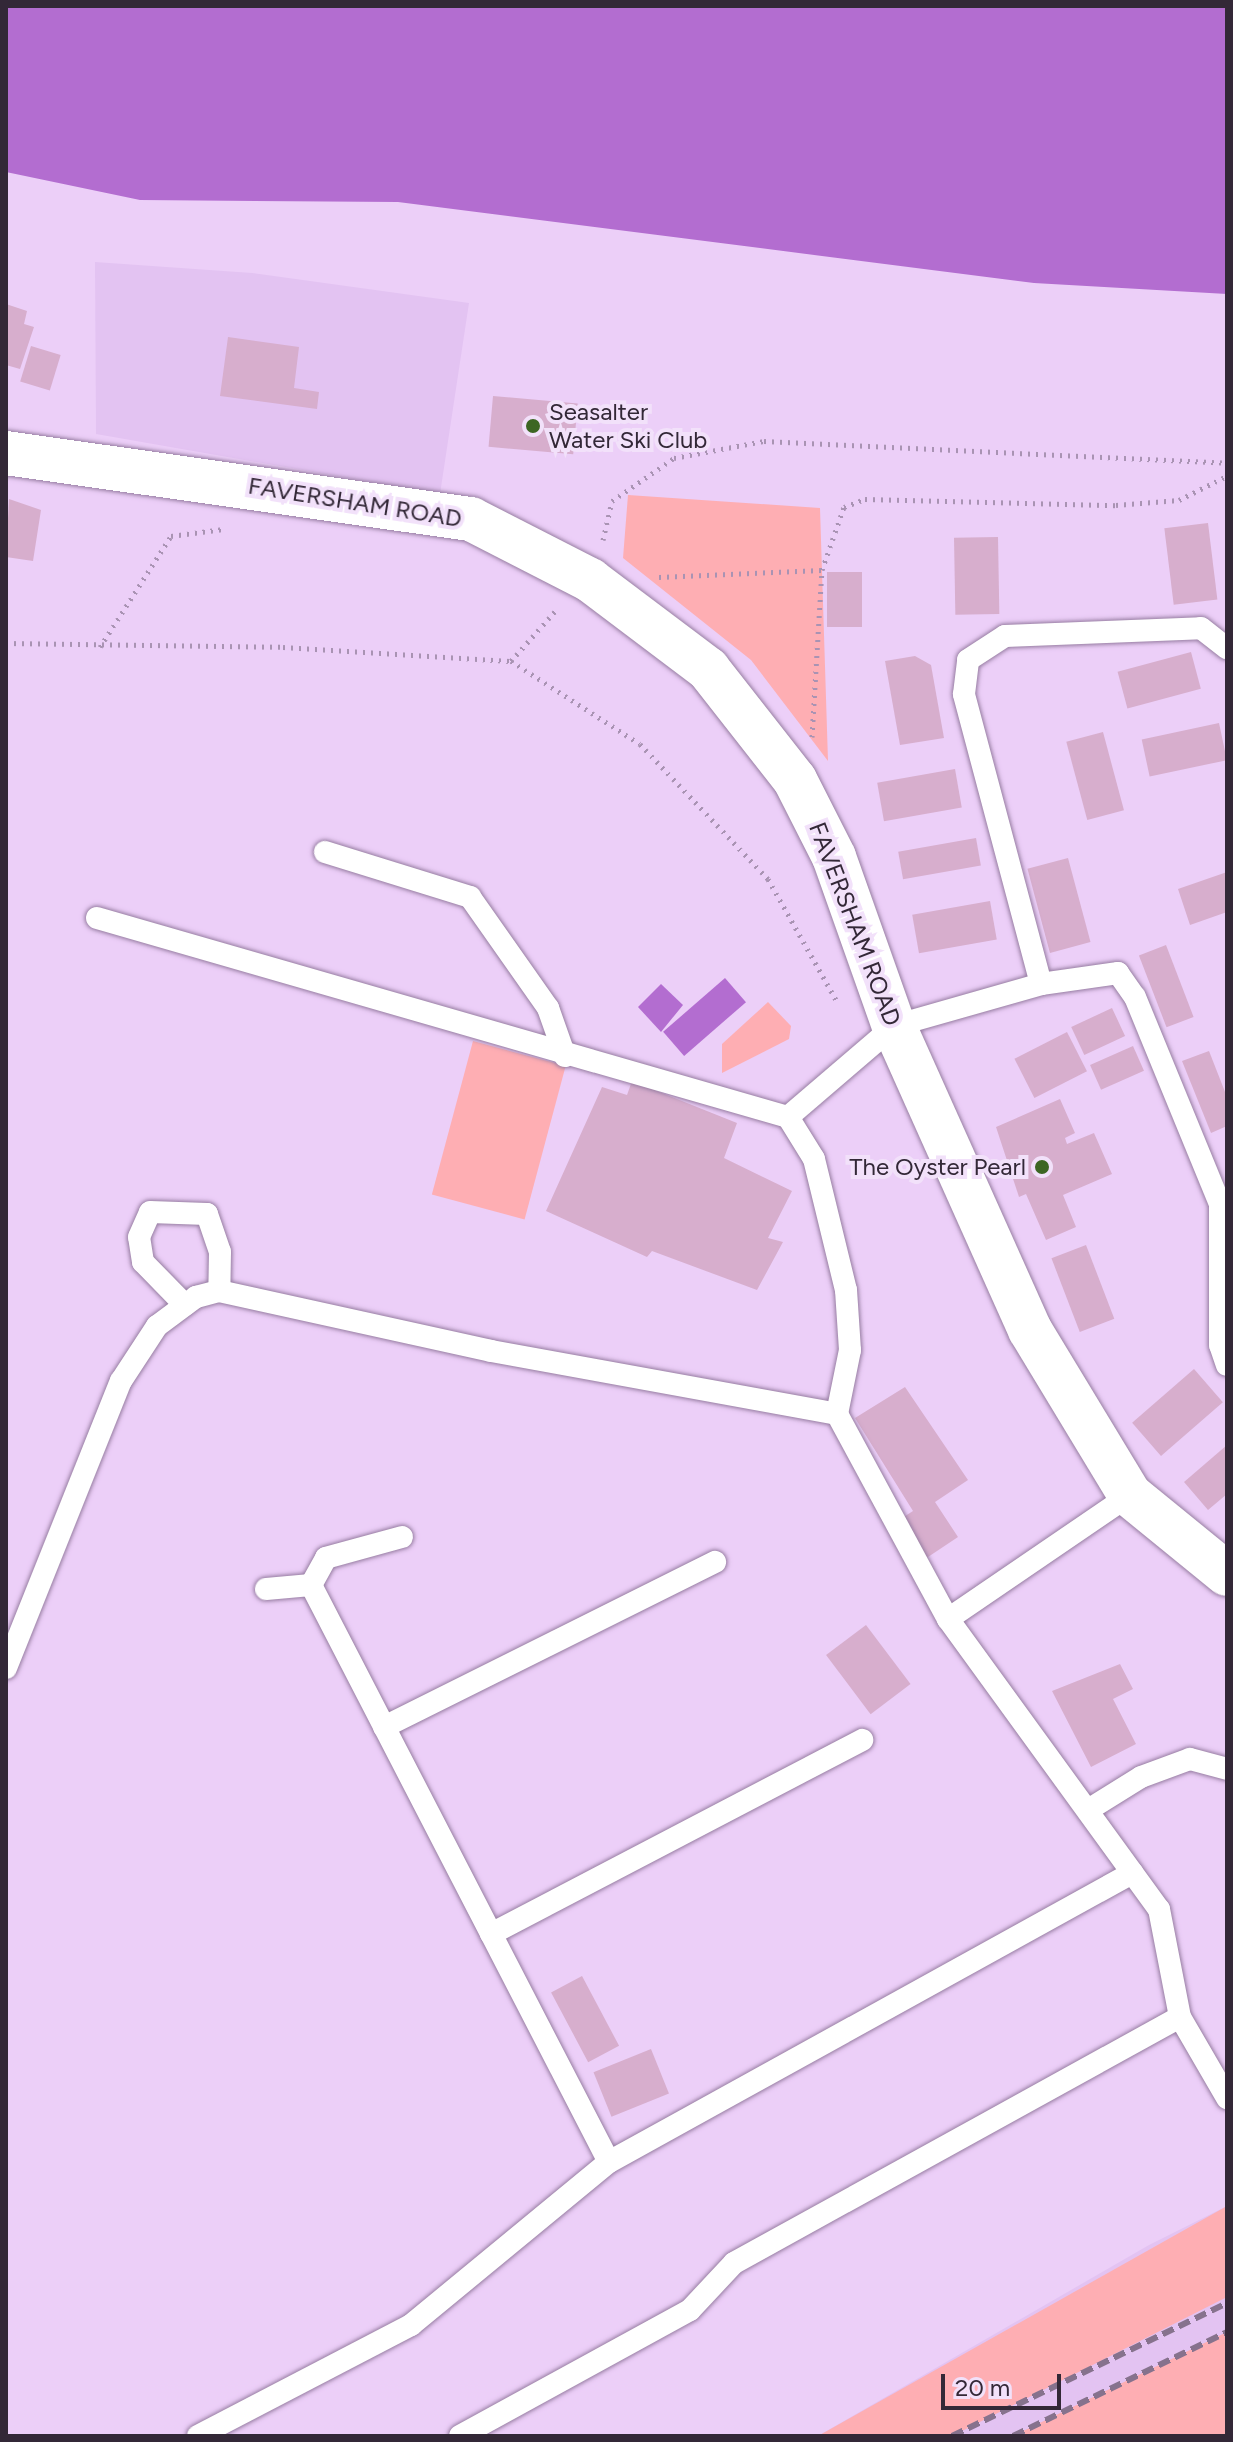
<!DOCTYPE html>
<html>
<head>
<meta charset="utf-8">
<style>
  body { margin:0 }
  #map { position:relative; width:1233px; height:2442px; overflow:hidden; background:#eccff8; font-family:Figtree,sans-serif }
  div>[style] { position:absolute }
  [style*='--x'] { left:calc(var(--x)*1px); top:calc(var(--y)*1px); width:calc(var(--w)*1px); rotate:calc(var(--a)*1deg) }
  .built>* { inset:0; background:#e3c3f2 }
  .green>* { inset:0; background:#feaeb3; transform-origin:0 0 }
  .water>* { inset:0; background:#b36dd0; transform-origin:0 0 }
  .building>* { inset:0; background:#d7aecd; transform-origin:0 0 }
  .path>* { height:5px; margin-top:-2.5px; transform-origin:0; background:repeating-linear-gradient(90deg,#a993b3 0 2px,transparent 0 8px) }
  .roads { filter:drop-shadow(0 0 2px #977da2) drop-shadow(0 0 2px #977da2) }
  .service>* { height:22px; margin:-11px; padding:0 11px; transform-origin:11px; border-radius:11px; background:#fff }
  .tertiary>* { height:44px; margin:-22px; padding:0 22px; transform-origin:22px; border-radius:22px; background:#fff }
  .rail>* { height:6px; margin-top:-3px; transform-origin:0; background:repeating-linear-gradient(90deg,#86728d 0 12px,transparent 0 18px) }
  .dots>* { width:22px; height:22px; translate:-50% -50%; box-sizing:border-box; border:4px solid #f2e1fa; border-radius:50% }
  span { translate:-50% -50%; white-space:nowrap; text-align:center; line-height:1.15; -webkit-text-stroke:8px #f2e1fa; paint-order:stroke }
  .poi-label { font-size:24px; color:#332837 }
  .left { translate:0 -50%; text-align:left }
  .right { translate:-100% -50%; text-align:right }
  .street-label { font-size:24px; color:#332837 }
  .frame { position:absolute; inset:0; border:8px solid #332837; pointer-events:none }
  .scale { position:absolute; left:941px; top:2374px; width:120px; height:36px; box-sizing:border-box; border:4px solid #332837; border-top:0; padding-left:10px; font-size:24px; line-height:28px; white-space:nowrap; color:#332837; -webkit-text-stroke:6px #f2e1fa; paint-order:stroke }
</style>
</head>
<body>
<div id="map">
  <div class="built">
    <i style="clip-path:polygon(95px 262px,252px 273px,469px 303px,440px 494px,96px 434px)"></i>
    <i style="clip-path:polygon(1227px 2206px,1227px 2436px,818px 2436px,1149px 2245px)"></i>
  </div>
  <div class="green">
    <i style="clip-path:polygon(628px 495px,820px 508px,828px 761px,751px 660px,623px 558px)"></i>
    <i style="clip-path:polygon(768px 1002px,791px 1026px,789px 1039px,722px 1073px,722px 1044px)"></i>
    <i style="left:473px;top:1041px;width:96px;height:159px;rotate:15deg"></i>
    <i style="clip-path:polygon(1227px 2206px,1227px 2297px,952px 2436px,818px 2436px)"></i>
    <i style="clip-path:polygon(1227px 2332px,1227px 2436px,1013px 2436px)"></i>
  </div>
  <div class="water">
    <i style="clip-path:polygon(6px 6px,1227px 6px,1227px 294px,1034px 283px,398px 202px,140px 200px,6px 172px)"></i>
    <i style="left:725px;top:978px;width:32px;height:82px;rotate:49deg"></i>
    <i style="clip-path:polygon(661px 984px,683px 1005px,661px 1032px,638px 1007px)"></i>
  </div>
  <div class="building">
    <i style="clip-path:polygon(6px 304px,27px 311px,24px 324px,34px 327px,20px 369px,6px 365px)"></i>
    <i style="clip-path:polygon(228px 337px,299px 347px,294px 388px,319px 392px,317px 409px,220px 396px)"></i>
    <i style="left:31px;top:346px;width:31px;height:37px;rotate:17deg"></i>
    <i style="left:493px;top:396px;width:85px;height:51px;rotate:5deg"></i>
    <i style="clip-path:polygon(9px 499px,41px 510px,33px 561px,6px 557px)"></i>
    <i style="left:1208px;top:523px;width:77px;height:44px;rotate:83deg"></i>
    <i style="left:998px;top:537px;width:77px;height:44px;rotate:89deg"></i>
    <i style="left:827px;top:572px;width:35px;height:55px"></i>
    <i style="left:1191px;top:652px;width:38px;height:76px;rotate:75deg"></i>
    <i style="clip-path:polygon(915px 656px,931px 665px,944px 738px,900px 745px,885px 661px)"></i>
    <i style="left:1219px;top:723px;width:38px;height:79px;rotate:78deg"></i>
    <i style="left:1103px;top:732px;width:81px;height:38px;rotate:75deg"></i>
    <i style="left:955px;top:769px;width:39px;height:79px;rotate:80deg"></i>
    <i style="left:976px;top:838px;width:28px;height:79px;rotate:80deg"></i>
    <i style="left:1068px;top:858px;width:87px;height:42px;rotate:75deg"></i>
    <i style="clip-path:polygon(1227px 872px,1227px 912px,1190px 925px,1178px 889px)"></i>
    <i style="left:990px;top:901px;width:39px;height:79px;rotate:80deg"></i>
    <i style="left:1166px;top:945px;width:77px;height:29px;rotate:69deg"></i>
    <i style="left:1112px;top:1008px;width:31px;height:45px;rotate:65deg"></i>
    <i style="left:1067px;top:1032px;width:44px;height:59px;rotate:63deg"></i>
    <i style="left:1133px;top:1046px;width:27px;height:47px;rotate:66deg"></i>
    <i style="clip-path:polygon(1209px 1051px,1227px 1097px,1227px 1126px,1211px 1133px,1182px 1061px)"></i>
    <i style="clip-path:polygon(632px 1081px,737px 1123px,724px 1158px,792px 1191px,768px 1238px,783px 1242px,757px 1290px,652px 1251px,647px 1257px,546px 1211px,602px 1087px,627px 1095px)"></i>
    <i style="clip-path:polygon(1060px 1099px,1075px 1133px,1065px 1138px,1067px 1144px,1094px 1133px,1112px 1174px,1063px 1195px,1076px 1227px,1046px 1240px,1026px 1194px,1019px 1197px,996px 1127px)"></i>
    <i style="left:1086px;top:1245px;width:79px;height:37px;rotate:69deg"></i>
    <i style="left:1194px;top:1369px;width:44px;height:82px;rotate:49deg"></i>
    <i style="clip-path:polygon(905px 1387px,968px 1480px,935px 1502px,958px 1537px,925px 1559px,899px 1520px,913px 1511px,855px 1418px)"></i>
    <i style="clip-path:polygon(1227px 1445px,1227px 1494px,1208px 1510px,1184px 1482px)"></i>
    <i style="left:866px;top:1625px;width:74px;height:50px;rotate:53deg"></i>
    <i style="clip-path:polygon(1120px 1664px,1133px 1689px,1113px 1699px,1136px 1744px,1091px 1767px,1052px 1691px)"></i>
    <i style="left:582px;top:1976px;width:79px;height:35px;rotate:62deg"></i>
    <i style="left:651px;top:2049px;width:48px;height:62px;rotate:68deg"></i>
  </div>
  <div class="path">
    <i style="--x:603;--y:540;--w:40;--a:-77"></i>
    <i style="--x:612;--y:501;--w:75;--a:-34.7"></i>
    <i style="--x:674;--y:458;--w:92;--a:-10.7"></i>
    <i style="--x:764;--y:441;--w:464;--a:2.7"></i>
    <i style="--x:659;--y:577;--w:163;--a:-2.5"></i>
    <i style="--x:822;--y:570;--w:67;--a:-70.8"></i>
    <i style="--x:844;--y:507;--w:22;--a:-21"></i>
    <i style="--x:865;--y:499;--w:251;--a:1.4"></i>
    <i style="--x:1116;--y:505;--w:63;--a:-4.5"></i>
    <i style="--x:1179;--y:500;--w:54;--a:-26.6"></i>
    <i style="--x:6;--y:643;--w:277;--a:0.8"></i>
    <i style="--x:283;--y:647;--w:228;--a:3.5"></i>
    <i style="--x:511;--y:661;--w:153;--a:32.8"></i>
    <i style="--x:640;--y:744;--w:186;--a:46.5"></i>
    <i style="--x:768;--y:879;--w:142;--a:60.6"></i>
    <i style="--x:100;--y:647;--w:132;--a:-57.4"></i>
    <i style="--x:171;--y:536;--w:53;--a:-7.5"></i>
    <i style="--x:511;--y:661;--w:69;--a:-48.5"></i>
    <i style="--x:812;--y:737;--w:167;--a:-86.6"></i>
  </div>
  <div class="roads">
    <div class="service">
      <i style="--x:325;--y:852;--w:152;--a:17.2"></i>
      <i style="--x:470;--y:897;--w:136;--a:54.9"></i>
      <i style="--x:548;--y:1008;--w:51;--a:70.5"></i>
      <i style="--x:97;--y:918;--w:719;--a:16.07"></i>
      <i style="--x:788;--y:1117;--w:49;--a:58.2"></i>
      <i style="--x:814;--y:1159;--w:135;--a:76.3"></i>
      <i style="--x:846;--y:1290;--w:60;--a:86.2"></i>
      <i style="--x:850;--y:1350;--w:65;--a:101.5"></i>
      <i style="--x:837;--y:1414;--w:233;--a:61.6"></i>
      <i style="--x:948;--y:1619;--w:359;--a:54"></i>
      <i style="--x:1159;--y:1909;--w:110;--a:79"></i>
      <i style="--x:1180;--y:2017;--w:94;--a:59.9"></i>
      <i style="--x:1041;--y:984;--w:300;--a:-104.9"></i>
      <i style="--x:964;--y:694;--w:34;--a:-83"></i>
      <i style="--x:968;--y:660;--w:44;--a:-33"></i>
      <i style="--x:1005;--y:636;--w:196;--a:-2.3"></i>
      <i style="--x:1201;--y:628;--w:33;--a:38"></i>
      <i style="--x:788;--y:1117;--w:140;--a:-40.6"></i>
      <i style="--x:894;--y:1026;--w:153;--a:-15.9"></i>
      <i style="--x:1041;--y:984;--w:78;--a:-8.1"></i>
      <i style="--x:1118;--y:973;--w:29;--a:55"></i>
      <i style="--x:1135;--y:997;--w:224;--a:67.7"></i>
      <i style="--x:1220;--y:1204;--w:141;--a:90"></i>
      <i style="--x:1220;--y:1345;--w:21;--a:71"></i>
      <i style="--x:185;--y:1305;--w:60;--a:-134.3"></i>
      <i style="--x:143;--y:1262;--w:25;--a:-99"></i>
      <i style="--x:139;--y:1237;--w:27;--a:-66"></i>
      <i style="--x:150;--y:1212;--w:57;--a:2"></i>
      <i style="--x:207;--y:1214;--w:40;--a:71.1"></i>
      <i style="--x:220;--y:1252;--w:39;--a:91"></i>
      <i style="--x:402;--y:1537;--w:79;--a:164.6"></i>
      <i style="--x:326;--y:1558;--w:31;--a:119"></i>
      <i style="--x:311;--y:1585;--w:649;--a:62.69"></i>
      <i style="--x:266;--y:1589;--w:45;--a:-5.1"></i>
      <i style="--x:948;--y:1619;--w:220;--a:-34.3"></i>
      <i style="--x:6;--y:1668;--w:309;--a:-68.2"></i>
      <i style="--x:121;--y:1381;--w:66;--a:-56.8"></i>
      <i style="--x:157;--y:1326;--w:49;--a:-36.6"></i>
      <i style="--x:196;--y:1297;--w:24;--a:-15"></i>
      <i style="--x:219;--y:1291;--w:279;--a:12.4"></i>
      <i style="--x:491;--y:1351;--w:352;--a:10.3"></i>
      <i style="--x:384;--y:1727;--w:370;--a:-26.5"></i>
      <i style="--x:1088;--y:1810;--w:62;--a:-31.9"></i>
      <i style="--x:1141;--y:1777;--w:52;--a:-20.2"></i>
      <i style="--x:1190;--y:1759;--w:38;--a:15"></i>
      <i style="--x:491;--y:1934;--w:419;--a:-27.6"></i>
      <i style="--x:198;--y:2436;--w:240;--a:-27.5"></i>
      <i style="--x:411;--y:2325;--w:256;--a:-39.5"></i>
      <i style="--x:609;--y:2162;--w:598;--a:-28.92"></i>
      <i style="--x:460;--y:2436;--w:262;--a:-28.7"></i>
      <i style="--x:690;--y:2310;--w:64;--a:-46.9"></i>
      <i style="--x:734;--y:2263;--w:509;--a:-28.88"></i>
    </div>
    <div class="tertiary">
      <i style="--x:6;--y:453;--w:470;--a:8.1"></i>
      <i style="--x:471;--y:519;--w:134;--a:27.1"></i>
      <i style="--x:590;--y:580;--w:148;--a:37"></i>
      <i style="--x:708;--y:669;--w:141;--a:51.9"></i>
      <i style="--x:795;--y:780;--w:86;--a:63.1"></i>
      <i style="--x:834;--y:857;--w:179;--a:70.5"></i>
      <i style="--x:894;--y:1026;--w:333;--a:65.9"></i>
      <i style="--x:1030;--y:1330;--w:193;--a:58.8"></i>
      <i style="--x:1130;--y:1495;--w:125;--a:39.2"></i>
    </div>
  </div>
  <div class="rail">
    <i style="--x:952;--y:2436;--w:305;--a:-25.8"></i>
    <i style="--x:1013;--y:2436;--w:238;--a:-25.9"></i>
  </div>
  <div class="dots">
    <i style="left:533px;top:426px;background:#3d6623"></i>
    <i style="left:1042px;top:1167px;background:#3d6623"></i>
  </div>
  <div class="poi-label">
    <span class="left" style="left:549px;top:426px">Seasalter<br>Water Ski Club</span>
    <span class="right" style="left:1026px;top:1167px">The Oyster Pearl</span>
  </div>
  <div class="street-label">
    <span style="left:355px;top:502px;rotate:9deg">FAVERSHAM ROAD</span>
    <span style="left:855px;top:924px;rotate:69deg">FAVERSHAM ROAD</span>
  </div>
  <div class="frame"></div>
  <div class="scale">20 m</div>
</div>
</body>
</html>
